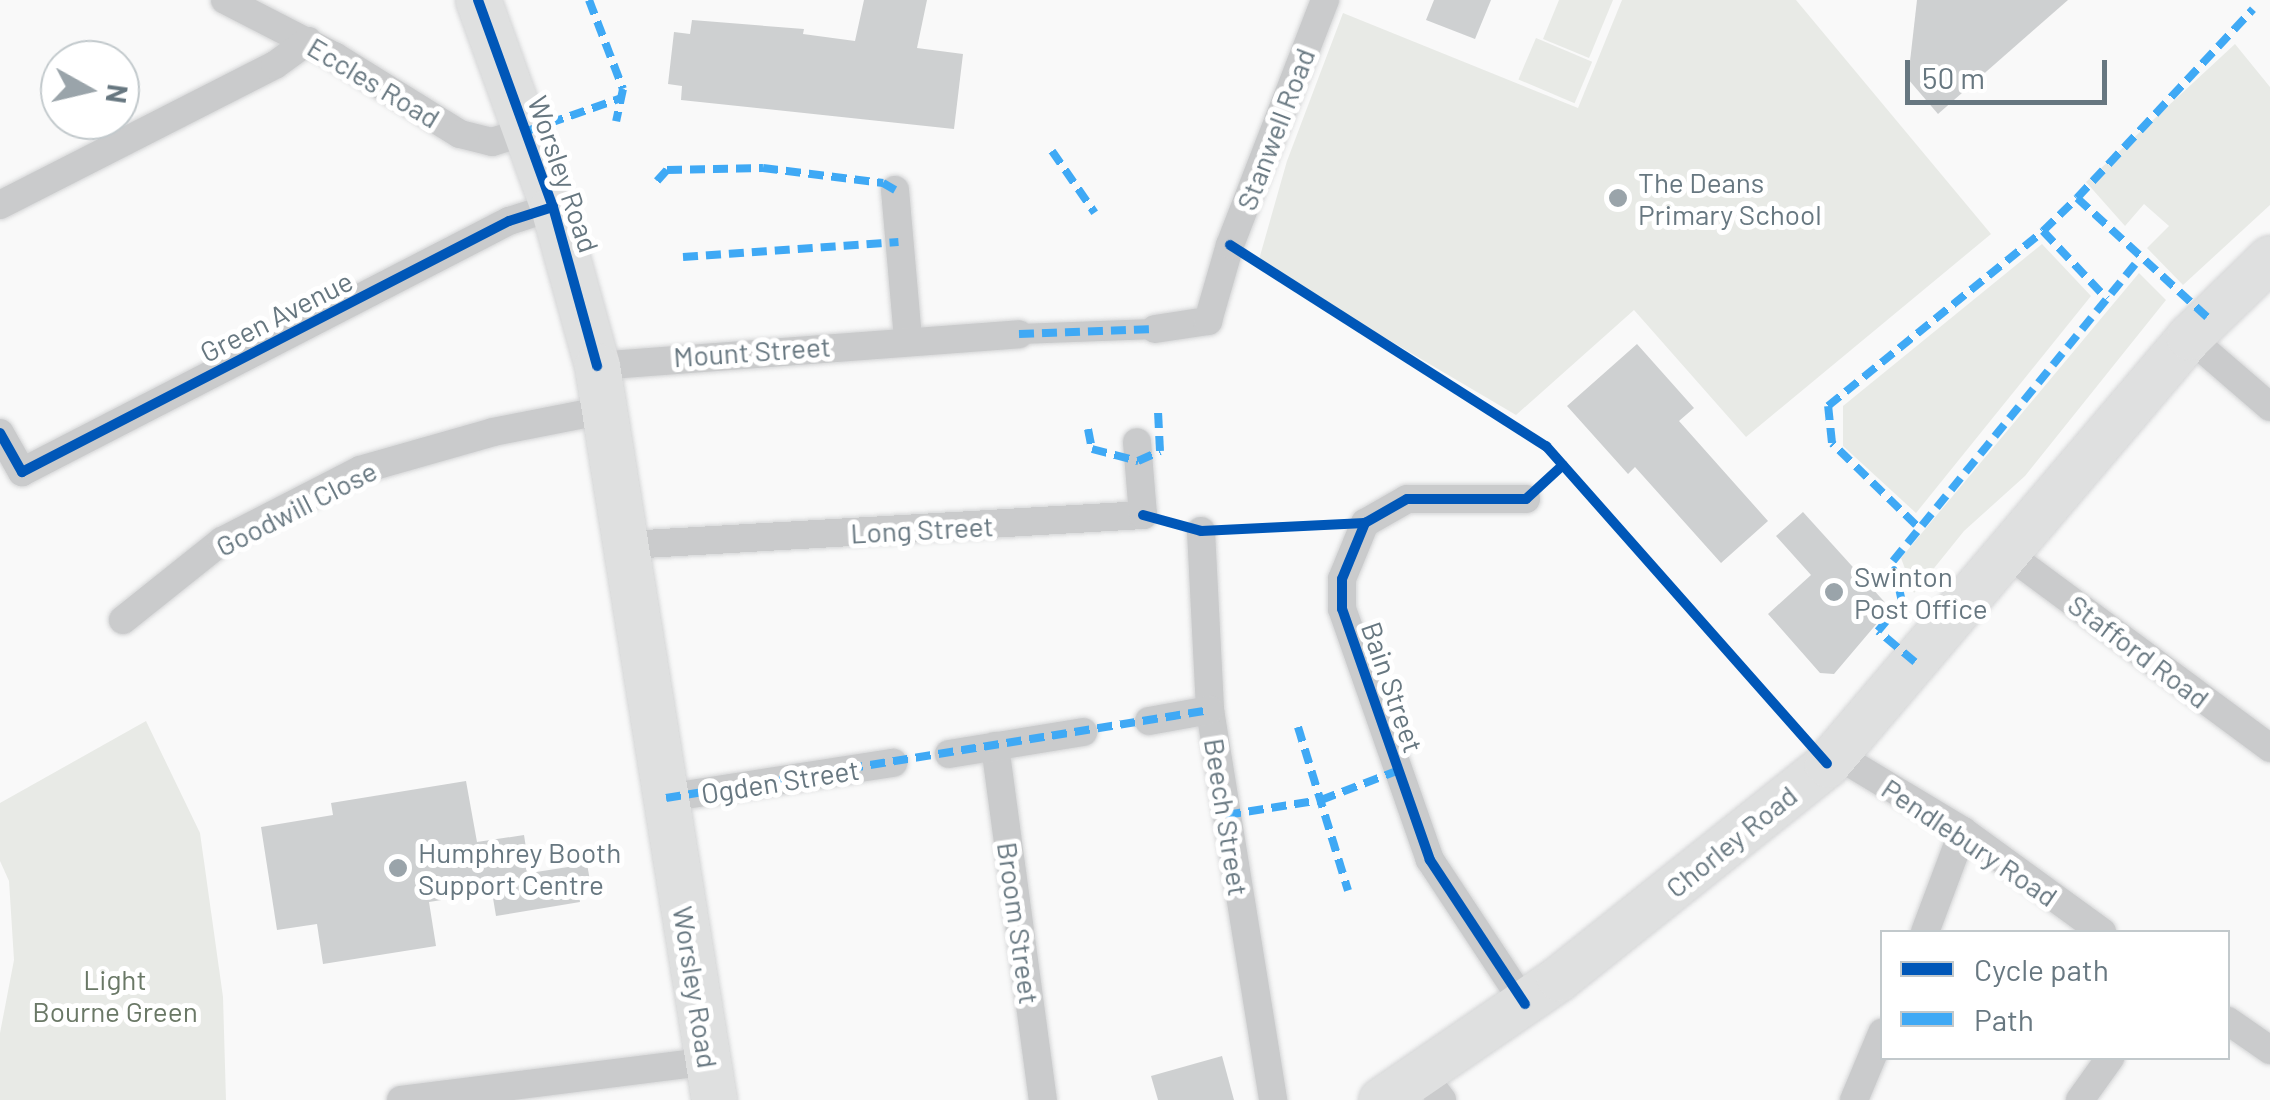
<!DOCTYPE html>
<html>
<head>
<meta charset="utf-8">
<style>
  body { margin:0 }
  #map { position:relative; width:2270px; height:1100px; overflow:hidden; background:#f9f9f9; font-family:Barlow,sans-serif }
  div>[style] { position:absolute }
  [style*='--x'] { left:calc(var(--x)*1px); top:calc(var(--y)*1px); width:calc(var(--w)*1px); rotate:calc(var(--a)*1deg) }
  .green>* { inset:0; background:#e8eae6; transform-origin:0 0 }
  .building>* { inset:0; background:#ced0d1 }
  .roads { filter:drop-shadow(0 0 2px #d4d5d6) drop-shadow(0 0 2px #d4d5d6) }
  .pedestrian>* { height:20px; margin:-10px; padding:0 10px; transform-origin:10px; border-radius:10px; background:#cacbcc }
  .minor>* { height:28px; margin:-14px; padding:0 14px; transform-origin:14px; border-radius:14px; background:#cacbcc }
  .primary>* { height:45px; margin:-22.5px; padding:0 22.5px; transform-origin:22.5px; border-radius:22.5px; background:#dfe0e0 }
  .quiet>* { height:8px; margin-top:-4px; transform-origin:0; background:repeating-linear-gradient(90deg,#3fa9f5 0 15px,transparent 0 23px) }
  .cycleway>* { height:10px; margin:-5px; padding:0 5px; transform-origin:5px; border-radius:5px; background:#0057b8 }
  .dots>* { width:28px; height:28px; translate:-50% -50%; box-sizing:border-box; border:5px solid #fff; border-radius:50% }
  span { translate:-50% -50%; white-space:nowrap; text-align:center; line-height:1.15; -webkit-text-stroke:10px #fff; paint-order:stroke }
  .street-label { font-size:28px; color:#677780 }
  .poi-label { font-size:28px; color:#677780 }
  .left { translate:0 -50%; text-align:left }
  .park-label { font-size:28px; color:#6a7866 }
  .legend { position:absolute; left:1880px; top:930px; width:350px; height:130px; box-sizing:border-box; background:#fff; border:2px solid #c2c9cc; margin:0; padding:12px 18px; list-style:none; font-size:30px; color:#677780 }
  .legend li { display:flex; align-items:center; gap:20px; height:50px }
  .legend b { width:50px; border:2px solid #c2c9cc }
  .north { position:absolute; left:40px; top:40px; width:100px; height:100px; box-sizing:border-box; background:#fff; border:2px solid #c2c9cc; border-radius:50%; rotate:98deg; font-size:28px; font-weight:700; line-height:40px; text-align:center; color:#677780 }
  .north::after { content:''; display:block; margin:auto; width:35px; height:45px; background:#9aa4aa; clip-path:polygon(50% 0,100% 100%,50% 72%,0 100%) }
  .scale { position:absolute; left:1905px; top:60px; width:202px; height:45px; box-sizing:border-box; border:5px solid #677780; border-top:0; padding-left:12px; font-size:30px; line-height:35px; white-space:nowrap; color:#677780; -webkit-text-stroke:8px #fff; paint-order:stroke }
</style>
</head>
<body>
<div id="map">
  <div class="green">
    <i style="clip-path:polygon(1559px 0,1613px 0,1589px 58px,1543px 39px)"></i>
    <i style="clip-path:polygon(1622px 0,1796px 0,1991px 234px,1746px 437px,1634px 310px,1516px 415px,1258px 263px,1287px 161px,1343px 13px,1578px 108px)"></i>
    <i style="left:1536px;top:38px;width:61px;height:45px;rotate:23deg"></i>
    <i style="clip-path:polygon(2235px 44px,2270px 87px,2270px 205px,2183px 285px,2147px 248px,2169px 226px,2144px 204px,2125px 226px,2086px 182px)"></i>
    <i style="clip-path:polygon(2042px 244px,2091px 296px,1916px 513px,1843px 446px,1843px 406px)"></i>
    <i style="clip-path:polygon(2139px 273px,2166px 300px,2025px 476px,1964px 531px,1914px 593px,1901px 558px)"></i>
    <i style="clip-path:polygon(146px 721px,200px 833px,223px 997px,226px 1100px,0 1100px,0 1033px,14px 960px,9px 881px,0 861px,0 803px)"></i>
  </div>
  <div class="building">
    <i style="clip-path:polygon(864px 0,927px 0,917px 48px,963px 54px,954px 129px,681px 100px,682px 86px,668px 84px,674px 32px,690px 34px,692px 20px,804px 29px,803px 34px,855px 41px)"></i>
    <i style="clip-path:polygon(1434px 0,1491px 0,1475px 39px,1426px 20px)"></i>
    <i style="clip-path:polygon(1917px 0,2068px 0,1938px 114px,1908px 79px)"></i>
    <i style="clip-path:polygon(1637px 344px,1694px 408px,1679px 421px,1768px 521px,1721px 563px,1635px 467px,1628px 474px,1567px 406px)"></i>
    <i style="clip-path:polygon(1803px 512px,1890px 608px,1834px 674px,1820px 673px,1768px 614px,1811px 575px,1776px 536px)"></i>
    <i style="clip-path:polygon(466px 781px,477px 842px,524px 835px,530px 873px,587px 864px,591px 886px,578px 888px,580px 902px,496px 916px,492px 892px,429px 902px,436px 946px,323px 964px,317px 924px,277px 930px,261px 827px,333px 815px,331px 803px)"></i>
    <i style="clip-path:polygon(1222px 1056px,1234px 1100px,1158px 1100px,1151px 1076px)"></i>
  </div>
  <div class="roads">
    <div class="pedestrian">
      <i style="--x:1019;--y:334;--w:136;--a:-2.1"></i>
    </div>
    <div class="minor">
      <i style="--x:225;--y:0;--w:123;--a:27.2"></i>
      <i style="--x:334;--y:56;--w:148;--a:31.8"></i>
      <i style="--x:460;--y:134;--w:33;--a:14"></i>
      <i style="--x:492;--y:142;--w:37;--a:-17"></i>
      <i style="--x:895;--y:190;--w:150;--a:85"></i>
      <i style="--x:0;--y:205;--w:309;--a:-27"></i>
      <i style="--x:275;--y:65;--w:41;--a:-36"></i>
      <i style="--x:1155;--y:329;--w:54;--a:-8.6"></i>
      <i style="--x:1208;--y:321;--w:79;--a:-73.9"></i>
      <i style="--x:1230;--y:245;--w:263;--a:-68.8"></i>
      <i style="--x:2189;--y:337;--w:107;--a:40.8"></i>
      <i style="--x:597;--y:366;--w:423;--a:-4.3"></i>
      <i style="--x:0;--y:433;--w:45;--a:60.6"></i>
      <i style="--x:22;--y:472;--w:548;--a:-27.27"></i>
      <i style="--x:509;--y:221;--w:46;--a:-17.7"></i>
      <i style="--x:1201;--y:531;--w:179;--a:87.1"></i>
      <i style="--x:1210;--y:710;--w:395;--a:80.8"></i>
      <i style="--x:628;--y:545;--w:516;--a:-3.33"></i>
      <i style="--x:1143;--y:515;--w:73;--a:-94.7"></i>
      <i style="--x:2008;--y:554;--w:326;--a:36.5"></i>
      <i style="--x:123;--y:620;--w:127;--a:-38.6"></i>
      <i style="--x:222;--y:541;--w:155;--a:-27.2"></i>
      <i style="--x:360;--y:470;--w:138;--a:-15.9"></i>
      <i style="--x:493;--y:432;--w:114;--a:-11.1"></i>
      <i style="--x:1149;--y:721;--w:62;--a:-10.2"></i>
      <i style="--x:995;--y:746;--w:357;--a:82.3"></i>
      <i style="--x:949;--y:754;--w:136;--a:-9.3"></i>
      <i style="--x:1835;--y:754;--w:149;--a:31"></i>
      <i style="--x:1963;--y:831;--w:172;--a:36"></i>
      <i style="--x:666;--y:798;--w:230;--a:-8.8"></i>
      <i style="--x:1925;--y:932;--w:108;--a:-69.4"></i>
      <i style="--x:1525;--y:1004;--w:173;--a:-123.4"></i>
      <i style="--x:1430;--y:860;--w:266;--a:-109.3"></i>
      <i style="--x:1342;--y:609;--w:30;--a:-90"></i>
      <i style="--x:1342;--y:579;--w:61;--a:-67.7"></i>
      <i style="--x:1365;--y:523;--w:48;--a:-29.7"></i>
      <i style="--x:1407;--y:499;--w:119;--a:0"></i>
      <i style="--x:2228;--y:1021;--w:51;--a:34.6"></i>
      <i style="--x:1421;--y:1072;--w:35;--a:53"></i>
      <i style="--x:401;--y:1100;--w:309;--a:-7.2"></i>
      <i style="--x:1854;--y:1100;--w:73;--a:-67.3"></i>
      <i style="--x:2080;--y:1100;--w:52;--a:-54.5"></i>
    </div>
    <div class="primary">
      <i style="--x:478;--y:0;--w:220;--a:70.1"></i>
      <i style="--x:553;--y:207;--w:165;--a:74.5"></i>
      <i style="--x:597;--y:366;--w:743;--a:80.94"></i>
      <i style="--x:1381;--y:1100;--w:216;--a:-34.4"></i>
      <i style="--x:1559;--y:978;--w:343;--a:-38.6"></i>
      <i style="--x:1827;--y:764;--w:560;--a:-49.71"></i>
      <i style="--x:2189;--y:337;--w:113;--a:-44.3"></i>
    </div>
  </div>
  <div class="quiet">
    <i style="--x:589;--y:0;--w:95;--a:69.1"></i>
    <i style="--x:623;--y:89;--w:33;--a:102"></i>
    <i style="--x:527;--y:131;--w:100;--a:-19.3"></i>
    <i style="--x:1052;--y:151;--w:75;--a:55.3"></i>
    <i style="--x:657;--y:181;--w:15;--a:-48"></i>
    <i style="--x:667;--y:170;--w:96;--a:-1.2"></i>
    <i style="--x:763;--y:168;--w:121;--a:7.1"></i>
    <i style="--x:883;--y:183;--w:14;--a:30"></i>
    <i style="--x:2043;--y:231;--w:47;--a:-44.1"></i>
    <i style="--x:683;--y:257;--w:216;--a:-4"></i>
    <i style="--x:2207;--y:317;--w:176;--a:-137.5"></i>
    <i style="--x:2077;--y:198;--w:258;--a:-47"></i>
    <i style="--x:1019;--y:334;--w:136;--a:-2.1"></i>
    <i style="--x:1088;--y:429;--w:20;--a:79"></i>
    <i style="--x:1092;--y:449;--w:48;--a:14.6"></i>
    <i style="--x:1138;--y:461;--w:24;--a:-24"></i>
    <i style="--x:1160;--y:451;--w:40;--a:-92.9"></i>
    <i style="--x:1916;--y:525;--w:117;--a:-135.7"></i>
    <i style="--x:1832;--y:443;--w:37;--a:-96"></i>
    <i style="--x:1828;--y:406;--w:277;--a:-39.1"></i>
    <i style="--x:2043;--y:231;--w:93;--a:46.7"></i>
    <i style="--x:1915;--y:662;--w:48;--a:-140"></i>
    <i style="--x:1878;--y:631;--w:38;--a:-50"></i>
    <i style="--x:1902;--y:602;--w:42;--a:-102.4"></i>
    <i style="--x:1893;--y:561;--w:391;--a:-50.8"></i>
    <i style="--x:1298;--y:727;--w:171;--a:73"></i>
    <i style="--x:666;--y:798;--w:551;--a:-9.19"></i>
    <i style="--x:1226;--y:815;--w:96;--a:-9"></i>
    <i style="--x:1321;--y:800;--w:81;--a:-20.9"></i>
  </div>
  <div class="cycleway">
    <i style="--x:478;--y:0;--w:220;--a:70.1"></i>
    <i style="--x:553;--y:207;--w:165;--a:74.5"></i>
    <i style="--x:1230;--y:245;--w:375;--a:32.5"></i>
    <i style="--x:1546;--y:446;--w:424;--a:48.5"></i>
    <i style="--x:0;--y:433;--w:45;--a:60.6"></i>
    <i style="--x:22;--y:472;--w:548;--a:-27.27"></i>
    <i style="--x:509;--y:221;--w:46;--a:-17.7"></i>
    <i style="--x:1143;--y:515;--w:60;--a:15.4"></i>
    <i style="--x:1201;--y:531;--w:164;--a:-2.8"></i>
    <i style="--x:1525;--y:1004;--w:173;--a:-123.4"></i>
    <i style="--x:1430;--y:860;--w:266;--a:-109.3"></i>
    <i style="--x:1342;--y:609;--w:30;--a:-90"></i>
    <i style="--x:1342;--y:579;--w:61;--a:-67.7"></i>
    <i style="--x:1365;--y:523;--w:48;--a:-29.7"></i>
    <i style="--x:1407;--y:499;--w:119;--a:0"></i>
    <i style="--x:1526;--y:499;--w:50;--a:-42.6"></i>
  </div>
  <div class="dots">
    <i style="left:1618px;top:198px;background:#9aa4aa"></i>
    <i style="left:1834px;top:592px;background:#9aa4aa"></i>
    <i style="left:398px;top:868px;background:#9aa4aa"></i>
  </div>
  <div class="street-label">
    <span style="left:374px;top:82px;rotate:31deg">Eccles Road</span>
    <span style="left:1275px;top:129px;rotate:-69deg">Stanwell Road</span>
    <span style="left:564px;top:174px;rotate:71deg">Worsley Road</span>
    <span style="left:276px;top:316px;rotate:-27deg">Green Avenue</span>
    <span style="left:752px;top:351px;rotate:-4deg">Mount Street</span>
    <span style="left:296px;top:508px;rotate:-27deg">Goodwill Close</span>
    <span style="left:922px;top:529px;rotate:-3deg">Long Street</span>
    <span style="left:2139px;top:651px;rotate:37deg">Stafford Road</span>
    <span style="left:1393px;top:687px;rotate:71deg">Bain Street</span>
    <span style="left:780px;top:781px;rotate:-9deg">Ogden Street</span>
    <span style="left:1227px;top:817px;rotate:81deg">Beech Street</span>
    <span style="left:1731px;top:841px;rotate:-39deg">Chorley Road</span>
    <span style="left:1970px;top:842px;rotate:34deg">Pendlebury Road</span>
    <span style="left:1019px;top:923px;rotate:82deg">Broom Street</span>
    <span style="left:696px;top:987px;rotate:81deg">Worsley Road</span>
  </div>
  <div class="poi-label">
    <span class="left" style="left:1638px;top:198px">The Deans<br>Primary School</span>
    <span class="left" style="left:1854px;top:592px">Swinton<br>Post Office</span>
    <span class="left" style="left:418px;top:868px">Humphrey Booth<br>Support Centre</span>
  </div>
  <div class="park-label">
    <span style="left:115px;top:995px">Light<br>Bourne Green</span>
  </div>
  <ul class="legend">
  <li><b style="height:12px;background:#0057b8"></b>Cycle path</li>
  <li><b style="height:12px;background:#3fa9f5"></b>Path</li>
  </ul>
  <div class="north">N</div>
  <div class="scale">50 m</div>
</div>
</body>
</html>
